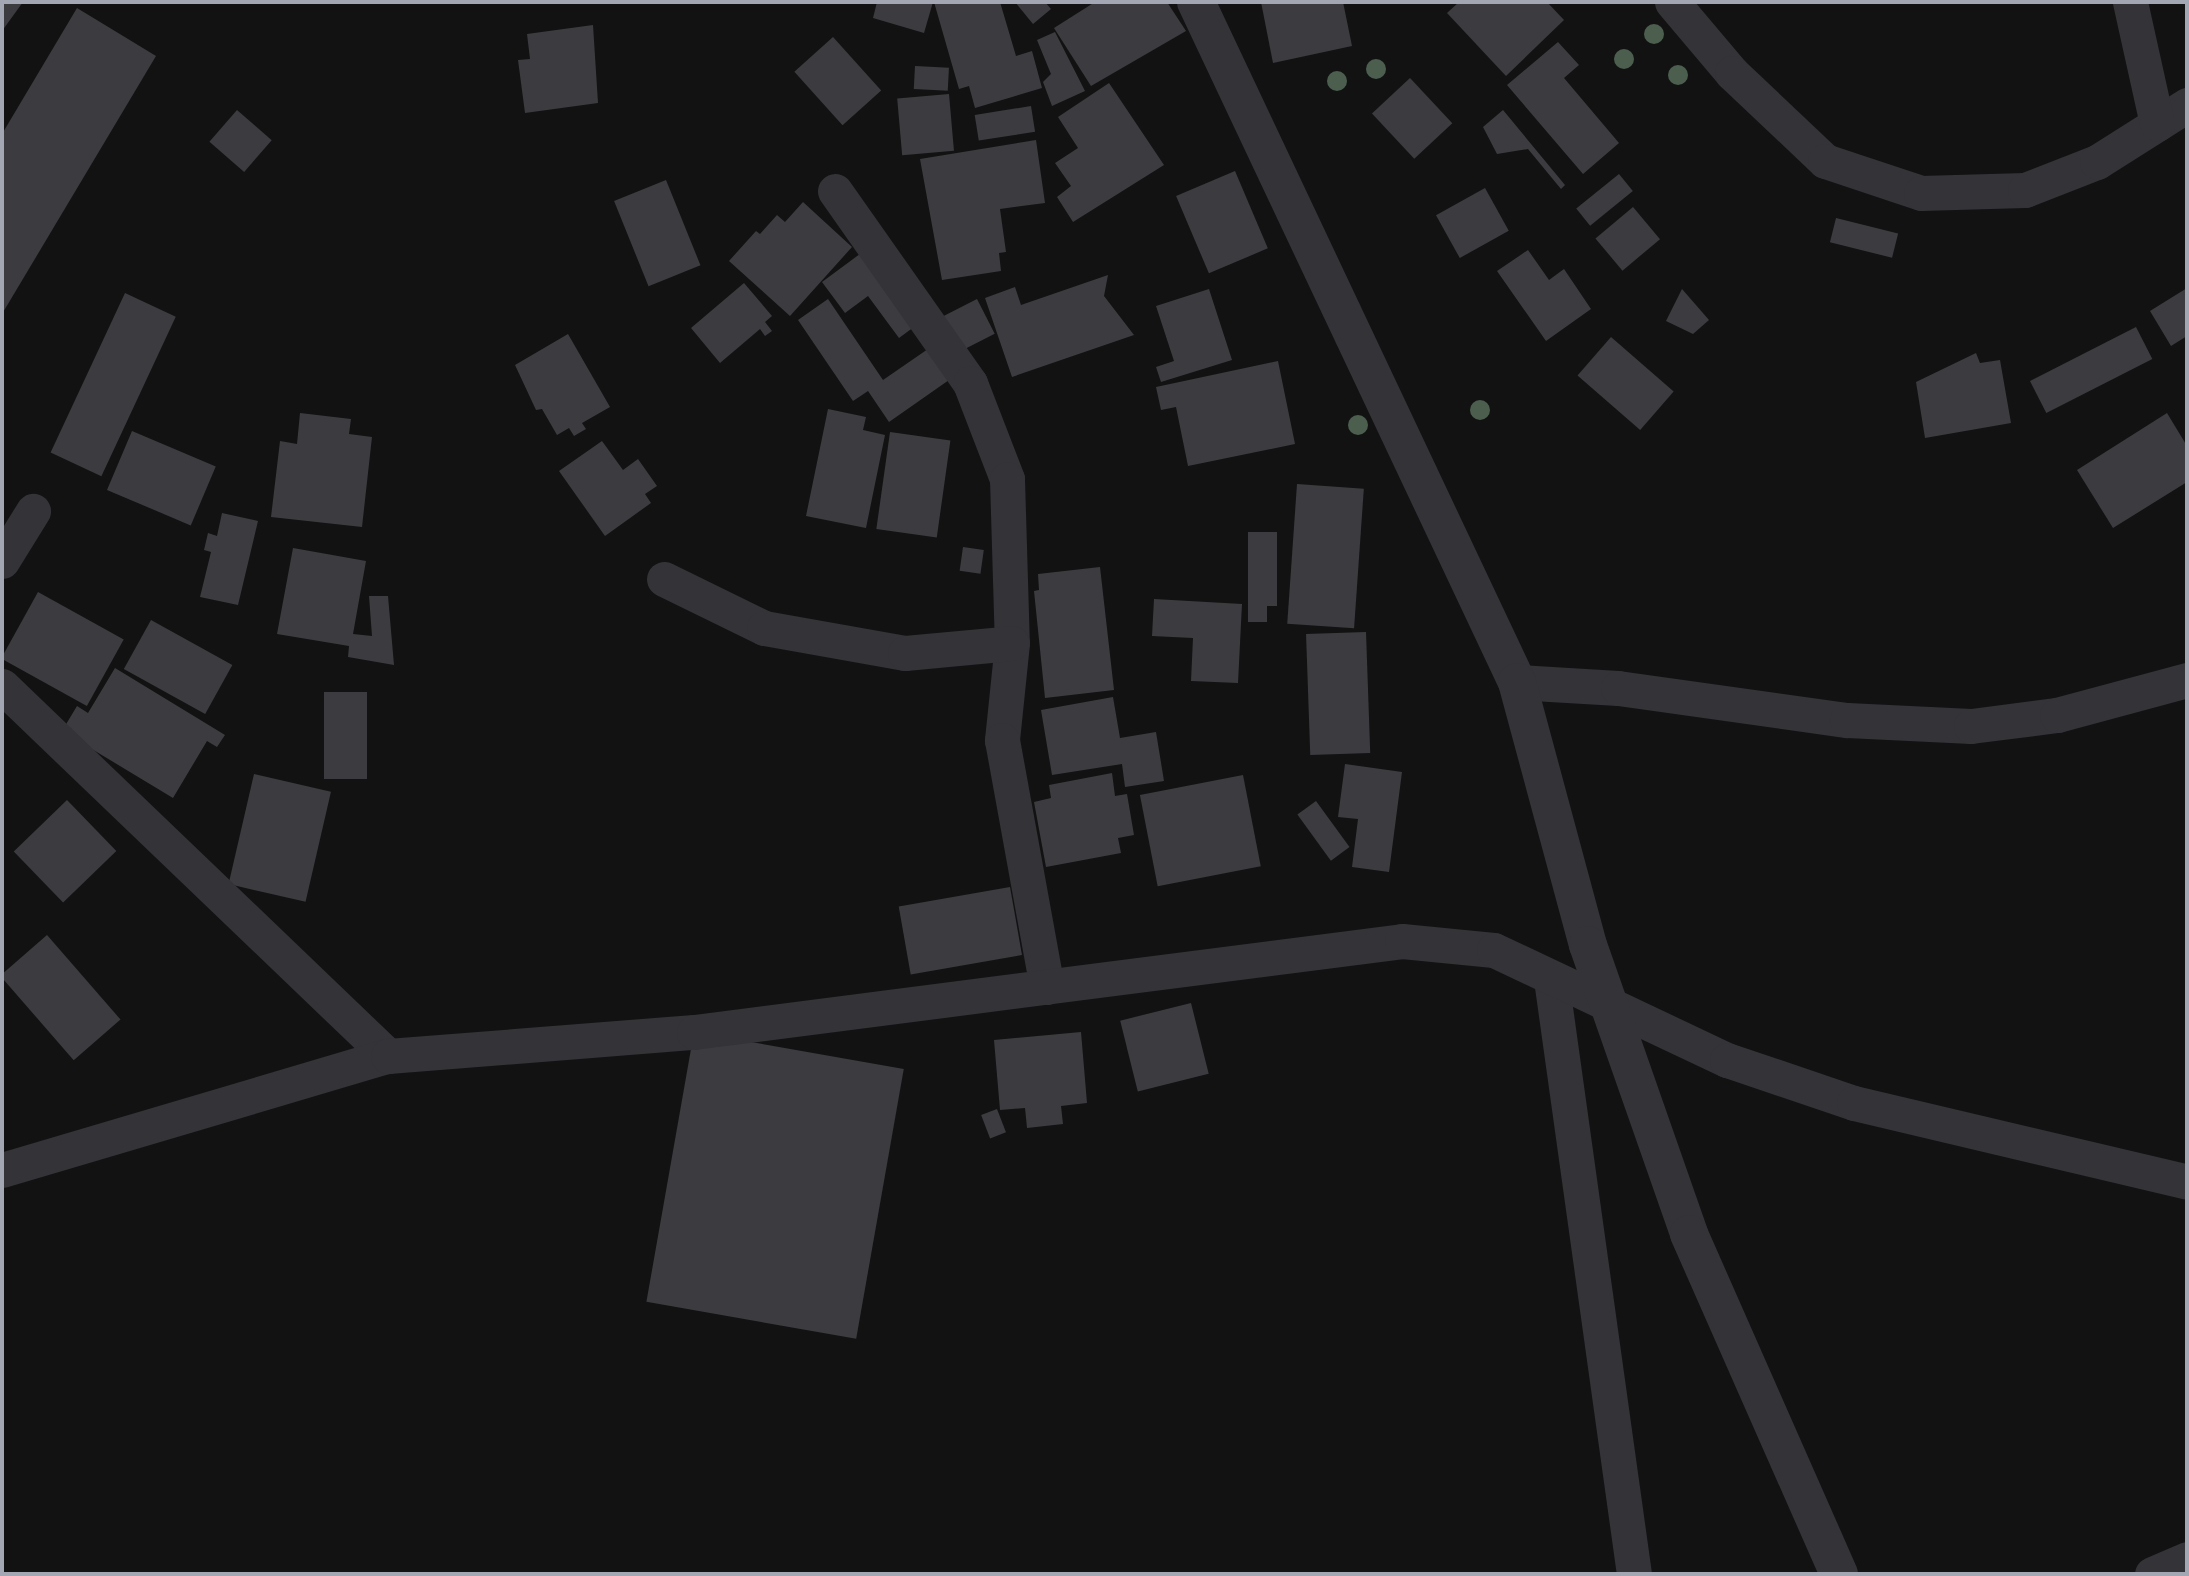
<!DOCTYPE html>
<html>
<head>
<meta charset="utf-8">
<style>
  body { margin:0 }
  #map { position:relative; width:2189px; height:1576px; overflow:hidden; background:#121213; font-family:Raleway,sans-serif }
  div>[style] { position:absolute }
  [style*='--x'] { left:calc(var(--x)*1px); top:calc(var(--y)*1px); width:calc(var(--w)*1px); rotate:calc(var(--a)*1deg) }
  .building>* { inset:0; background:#3c3c40; transform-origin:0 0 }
  .minor>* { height:35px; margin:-17.5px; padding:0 17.5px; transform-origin:17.5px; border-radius:17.5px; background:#333338 }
  .tertiary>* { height:38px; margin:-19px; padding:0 19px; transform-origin:19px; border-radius:19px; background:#333338 }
  .trees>* { width:20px; height:20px; margin:-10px; border-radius:50%; background:#4c5f4f }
  span { translate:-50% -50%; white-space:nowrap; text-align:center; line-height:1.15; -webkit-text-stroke:6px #0d0d0e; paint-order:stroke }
  .frame { position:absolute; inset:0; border:4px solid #a3a7b3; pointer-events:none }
</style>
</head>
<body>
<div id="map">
  <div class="building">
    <i style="clip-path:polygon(2px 2px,23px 2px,2px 31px)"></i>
    <i style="clip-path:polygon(877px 2px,933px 2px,924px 33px,873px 18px)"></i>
    <i style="clip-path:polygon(934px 2px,1000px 2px,1016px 56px,1032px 51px,1042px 88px,975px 108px,969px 86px,959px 89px)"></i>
    <i style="clip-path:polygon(1015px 2px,1045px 2px,1051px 9px,1033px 24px)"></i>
    <i style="clip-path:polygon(1095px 2px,1167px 2px,1186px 31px,1091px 86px,1054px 28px)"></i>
    <i style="clip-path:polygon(1261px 2px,1343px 2px,1352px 46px,1273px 63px)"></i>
    <i style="clip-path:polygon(1459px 2px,1547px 2px,1564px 20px,1506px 76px,1447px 13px)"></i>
    <i style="clip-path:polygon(77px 8px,156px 56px,2px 314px,2px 134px)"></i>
    <i style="clip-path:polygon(593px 25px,598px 103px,525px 113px,518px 60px,530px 59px,527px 34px)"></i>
    <i style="clip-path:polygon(1055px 32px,1085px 91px,1052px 106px,1043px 82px,1051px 74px,1037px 40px)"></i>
    <i style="left:833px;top:37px;width:72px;height:52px;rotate:48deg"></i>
    <i style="clip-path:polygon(1558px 42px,1579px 65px,1564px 78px,1619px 143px,1583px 174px,1507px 85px)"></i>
    <i style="left:915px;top:66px;width:34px;height:23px;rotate:3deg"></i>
    <i style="left:1410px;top:78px;width:62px;height:52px;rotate:47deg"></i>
    <i style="clip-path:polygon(1109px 83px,1164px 165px,1073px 222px,1057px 197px,1071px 186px,1055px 163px,1078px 148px,1058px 117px)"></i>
    <i style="left:949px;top:94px;width:57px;height:52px;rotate:85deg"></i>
    <i style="left:1031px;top:106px;width:26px;height:57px;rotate:81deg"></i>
    <i style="left:237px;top:110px;width:46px;height:42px;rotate:41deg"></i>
    <i style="clip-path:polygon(1503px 110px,1565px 185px,1561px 189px,1528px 149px,1497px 154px,1483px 127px)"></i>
    <i style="clip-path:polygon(1036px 140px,1045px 203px,1000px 209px,1006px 252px,999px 253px,1001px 271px,942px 280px,920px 159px)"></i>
    <i style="left:1235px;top:171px;width:84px;height:64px;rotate:67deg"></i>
    <i style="left:1619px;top:174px;width:22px;height:55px;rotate:51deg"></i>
    <i style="left:666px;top:180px;width:92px;height:56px;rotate:68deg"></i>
    <i style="left:1485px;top:188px;width:49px;height:56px;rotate:61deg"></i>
    <i style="clip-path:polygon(803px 202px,852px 247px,790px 316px,729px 261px,756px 231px,760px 234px,777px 215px,785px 222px)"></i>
    <i style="left:1633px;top:207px;width:42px;height:49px;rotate:50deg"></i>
    <i style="left:1836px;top:218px;width:64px;height:25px;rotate:14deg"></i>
    <i style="clip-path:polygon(868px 248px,922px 321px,899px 338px,868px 296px,845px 313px,822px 282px)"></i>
    <i style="clip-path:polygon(1528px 250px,1549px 280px,1564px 269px,1591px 309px,1546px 341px,1497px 271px)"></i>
    <i style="clip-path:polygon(1108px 275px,1104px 296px,1134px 335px,1012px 377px,985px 298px,1015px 287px,1021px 305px)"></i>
    <i style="clip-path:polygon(744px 283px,772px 316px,765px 322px,772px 331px,765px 336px,760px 329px,720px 363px,691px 328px)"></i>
    <i style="clip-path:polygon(2187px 288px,2187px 336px,2171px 346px,2150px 311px)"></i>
    <i style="clip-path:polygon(1209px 289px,1232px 360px,1161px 382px,1156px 367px,1174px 361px,1156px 306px)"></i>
    <i style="clip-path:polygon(1682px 289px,1709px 320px,1693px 334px,1666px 321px)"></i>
    <i style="left:125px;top:293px;width:56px;height:176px;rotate:25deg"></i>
    <i style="clip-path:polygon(828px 299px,883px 380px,928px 349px,949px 380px,889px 422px,868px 391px,853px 401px,798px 320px)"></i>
    <i style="left:977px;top:299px;width:39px;height:38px;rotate:63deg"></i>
    <i style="left:2136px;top:327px;width:36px;height:119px;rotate:63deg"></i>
    <i style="clip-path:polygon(568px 334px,610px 407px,582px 423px,586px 429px,574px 436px,569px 428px,557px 435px,542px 409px,536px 410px,515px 365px)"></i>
    <i style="left:1611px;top:337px;width:83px;height:51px;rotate:41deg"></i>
    <i style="clip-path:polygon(1976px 353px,1980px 363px,2000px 360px,2011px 423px,1925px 438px,1916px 382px)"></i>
    <i style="clip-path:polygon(1278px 361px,1295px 444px,1188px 466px,1176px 407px,1161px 410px,1156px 387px)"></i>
    <i style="clip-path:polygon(828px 409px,866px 417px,863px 430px,885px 435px,866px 528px,806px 516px)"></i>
    <i style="clip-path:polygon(300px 413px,351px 419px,349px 434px,372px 437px,362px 527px,271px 517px,280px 441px,297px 444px)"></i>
    <i style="clip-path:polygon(2167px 413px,2187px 446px,2187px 482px,2113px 528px,2077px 470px)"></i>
    <i style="left:132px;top:431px;width:91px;height:64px;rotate:23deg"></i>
    <i style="left:890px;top:432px;width:61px;height:98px;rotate:8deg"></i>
    <i style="clip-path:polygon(602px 441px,623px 470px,638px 459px,657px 486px,645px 494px,651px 503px,605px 536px,559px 471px)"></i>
    <i style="left:1297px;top:484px;width:67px;height:140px;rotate:4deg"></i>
    <i style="clip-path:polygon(222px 513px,258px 521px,238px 605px,200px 597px,211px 552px,204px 550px,208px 533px,217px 536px)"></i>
    <i style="clip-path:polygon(1248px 532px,1277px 532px,1277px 606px,1267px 606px,1267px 622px,1248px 622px)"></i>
    <i style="left:963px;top:547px;width:21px;height:24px;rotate:8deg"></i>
    <i style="clip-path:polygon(293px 548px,366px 561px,353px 634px,372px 636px,369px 596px,388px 596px,394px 665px,348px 657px,349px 646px,277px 634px)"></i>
    <i style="clip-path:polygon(1100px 567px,1114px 690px,1045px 698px,1034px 591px,1039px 590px,1038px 574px)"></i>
    <i style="left:38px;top:592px;width:98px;height:76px;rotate:29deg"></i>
    <i style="clip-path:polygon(1154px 599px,1242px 604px,1238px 683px,1191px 681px,1193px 638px,1152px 636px)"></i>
    <i style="left:151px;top:620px;width:93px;height:56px;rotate:29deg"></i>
    <i style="left:1366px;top:632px;width:121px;height:60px;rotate:88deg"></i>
    <i style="clip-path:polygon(115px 668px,225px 735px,217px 747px,207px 741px,173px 798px,62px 731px,77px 706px,88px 713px)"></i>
    <i style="left:324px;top:692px;width:43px;height:87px"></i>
    <i style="clip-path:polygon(1113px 697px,1120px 738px,1156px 732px,1164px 781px,1125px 787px,1122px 764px,1052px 775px,1041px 710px)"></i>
    <i style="clip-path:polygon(1345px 764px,1402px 772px,1389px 872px,1352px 867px,1358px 819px,1338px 817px)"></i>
    <i style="clip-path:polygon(1112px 773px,1115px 796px,1127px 794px,1134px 835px,1118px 838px,1121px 853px,1046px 867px,1034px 802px,1051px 798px,1049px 785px)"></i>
    <i style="left:254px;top:774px;width:79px;height:113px;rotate:13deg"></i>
    <i style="left:1243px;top:775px;width:93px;height:105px;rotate:79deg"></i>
    <i style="left:67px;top:800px;width:71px;height:74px;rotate:46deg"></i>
    <i style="left:1316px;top:801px;width:57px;height:23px;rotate:54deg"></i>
    <i style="left:1010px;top:887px;width:69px;height:113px;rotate:80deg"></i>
    <i style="left:47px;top:935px;width:112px;height:62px;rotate:49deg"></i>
    <i style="left:1191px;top:1003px;width:73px;height:73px;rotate:76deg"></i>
    <i style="left:694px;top:1032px;width:213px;height:274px;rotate:10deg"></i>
    <i style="clip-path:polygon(1081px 1032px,1087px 1103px,1061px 1106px,1063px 1124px,1027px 1128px,1025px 1108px,1000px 1110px,994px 1040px)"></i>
    <i style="left:997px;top:1109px;width:25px;height:17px;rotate:69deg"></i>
  </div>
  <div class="minor">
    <i style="--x:1672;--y:2;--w:93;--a:49.8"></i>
    <i style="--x:1732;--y:73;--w:128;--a:43.4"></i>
    <i style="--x:1825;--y:161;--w:101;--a:18.4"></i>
    <i style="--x:1921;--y:193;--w:104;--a:-1.7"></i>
    <i style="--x:2025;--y:190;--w:77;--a:-21.3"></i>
    <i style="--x:2097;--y:162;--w:107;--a:-32.3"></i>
    <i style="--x:2130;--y:2;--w:125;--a:77.5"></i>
    <i style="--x:835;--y:191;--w:235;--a:54.9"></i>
    <i style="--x:970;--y:383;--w:103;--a:68.9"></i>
    <i style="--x:1007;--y:479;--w:164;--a:88.3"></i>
    <i style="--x:1012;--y:643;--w:98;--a:95.9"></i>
    <i style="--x:1002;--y:740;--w:251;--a:79.7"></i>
    <i style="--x:2;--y:561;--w:59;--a:-58.2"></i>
    <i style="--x:664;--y:579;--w:111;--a:26.1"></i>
    <i style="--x:764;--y:628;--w:143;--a:10.1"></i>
    <i style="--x:905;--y:653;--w:107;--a:-5.3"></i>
    <i style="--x:1517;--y:682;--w:101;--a:3.4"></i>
    <i style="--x:1618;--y:688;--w:231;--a:8"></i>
    <i style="--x:1847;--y:720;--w:124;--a:2.8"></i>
    <i style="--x:1971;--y:726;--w:87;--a:-7.3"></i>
    <i style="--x:2057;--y:715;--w:135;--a:-15.1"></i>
    <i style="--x:2;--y:686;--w:535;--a:43.79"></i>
    <i style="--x:1551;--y:979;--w:601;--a:82.06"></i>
    <i style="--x:2;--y:1170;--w:402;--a:-16.5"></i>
    <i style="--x:388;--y:1056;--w:307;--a:-4.5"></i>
    <i style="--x:694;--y:1032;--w:714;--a:-7.32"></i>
    <i style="--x:1402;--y:941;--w:92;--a:5.6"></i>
    <i style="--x:1494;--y:950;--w:258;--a:25.3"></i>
    <i style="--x:1727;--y:1060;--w:134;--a:18.7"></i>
    <i style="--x:1854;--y:1103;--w:342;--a:13.3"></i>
    <i style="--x:2152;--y:1574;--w:38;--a:-23"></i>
  </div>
  <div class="tertiary">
    <i style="--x:1196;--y:2;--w:752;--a:64.73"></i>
    <i style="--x:1517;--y:682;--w:272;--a:74.9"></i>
    <i style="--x:1588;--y:945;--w:306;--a:70.7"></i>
    <i style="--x:1689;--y:1234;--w:372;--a:66.2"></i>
  </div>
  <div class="trees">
    <i style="left:1654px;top:34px"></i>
    <i style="left:1624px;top:59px"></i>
    <i style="left:1376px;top:69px"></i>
    <i style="left:1678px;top:75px"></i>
    <i style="left:1337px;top:81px"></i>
    <i style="left:1480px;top:410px"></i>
    <i style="left:1358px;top:425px"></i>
  </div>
  <div class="frame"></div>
</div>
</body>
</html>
